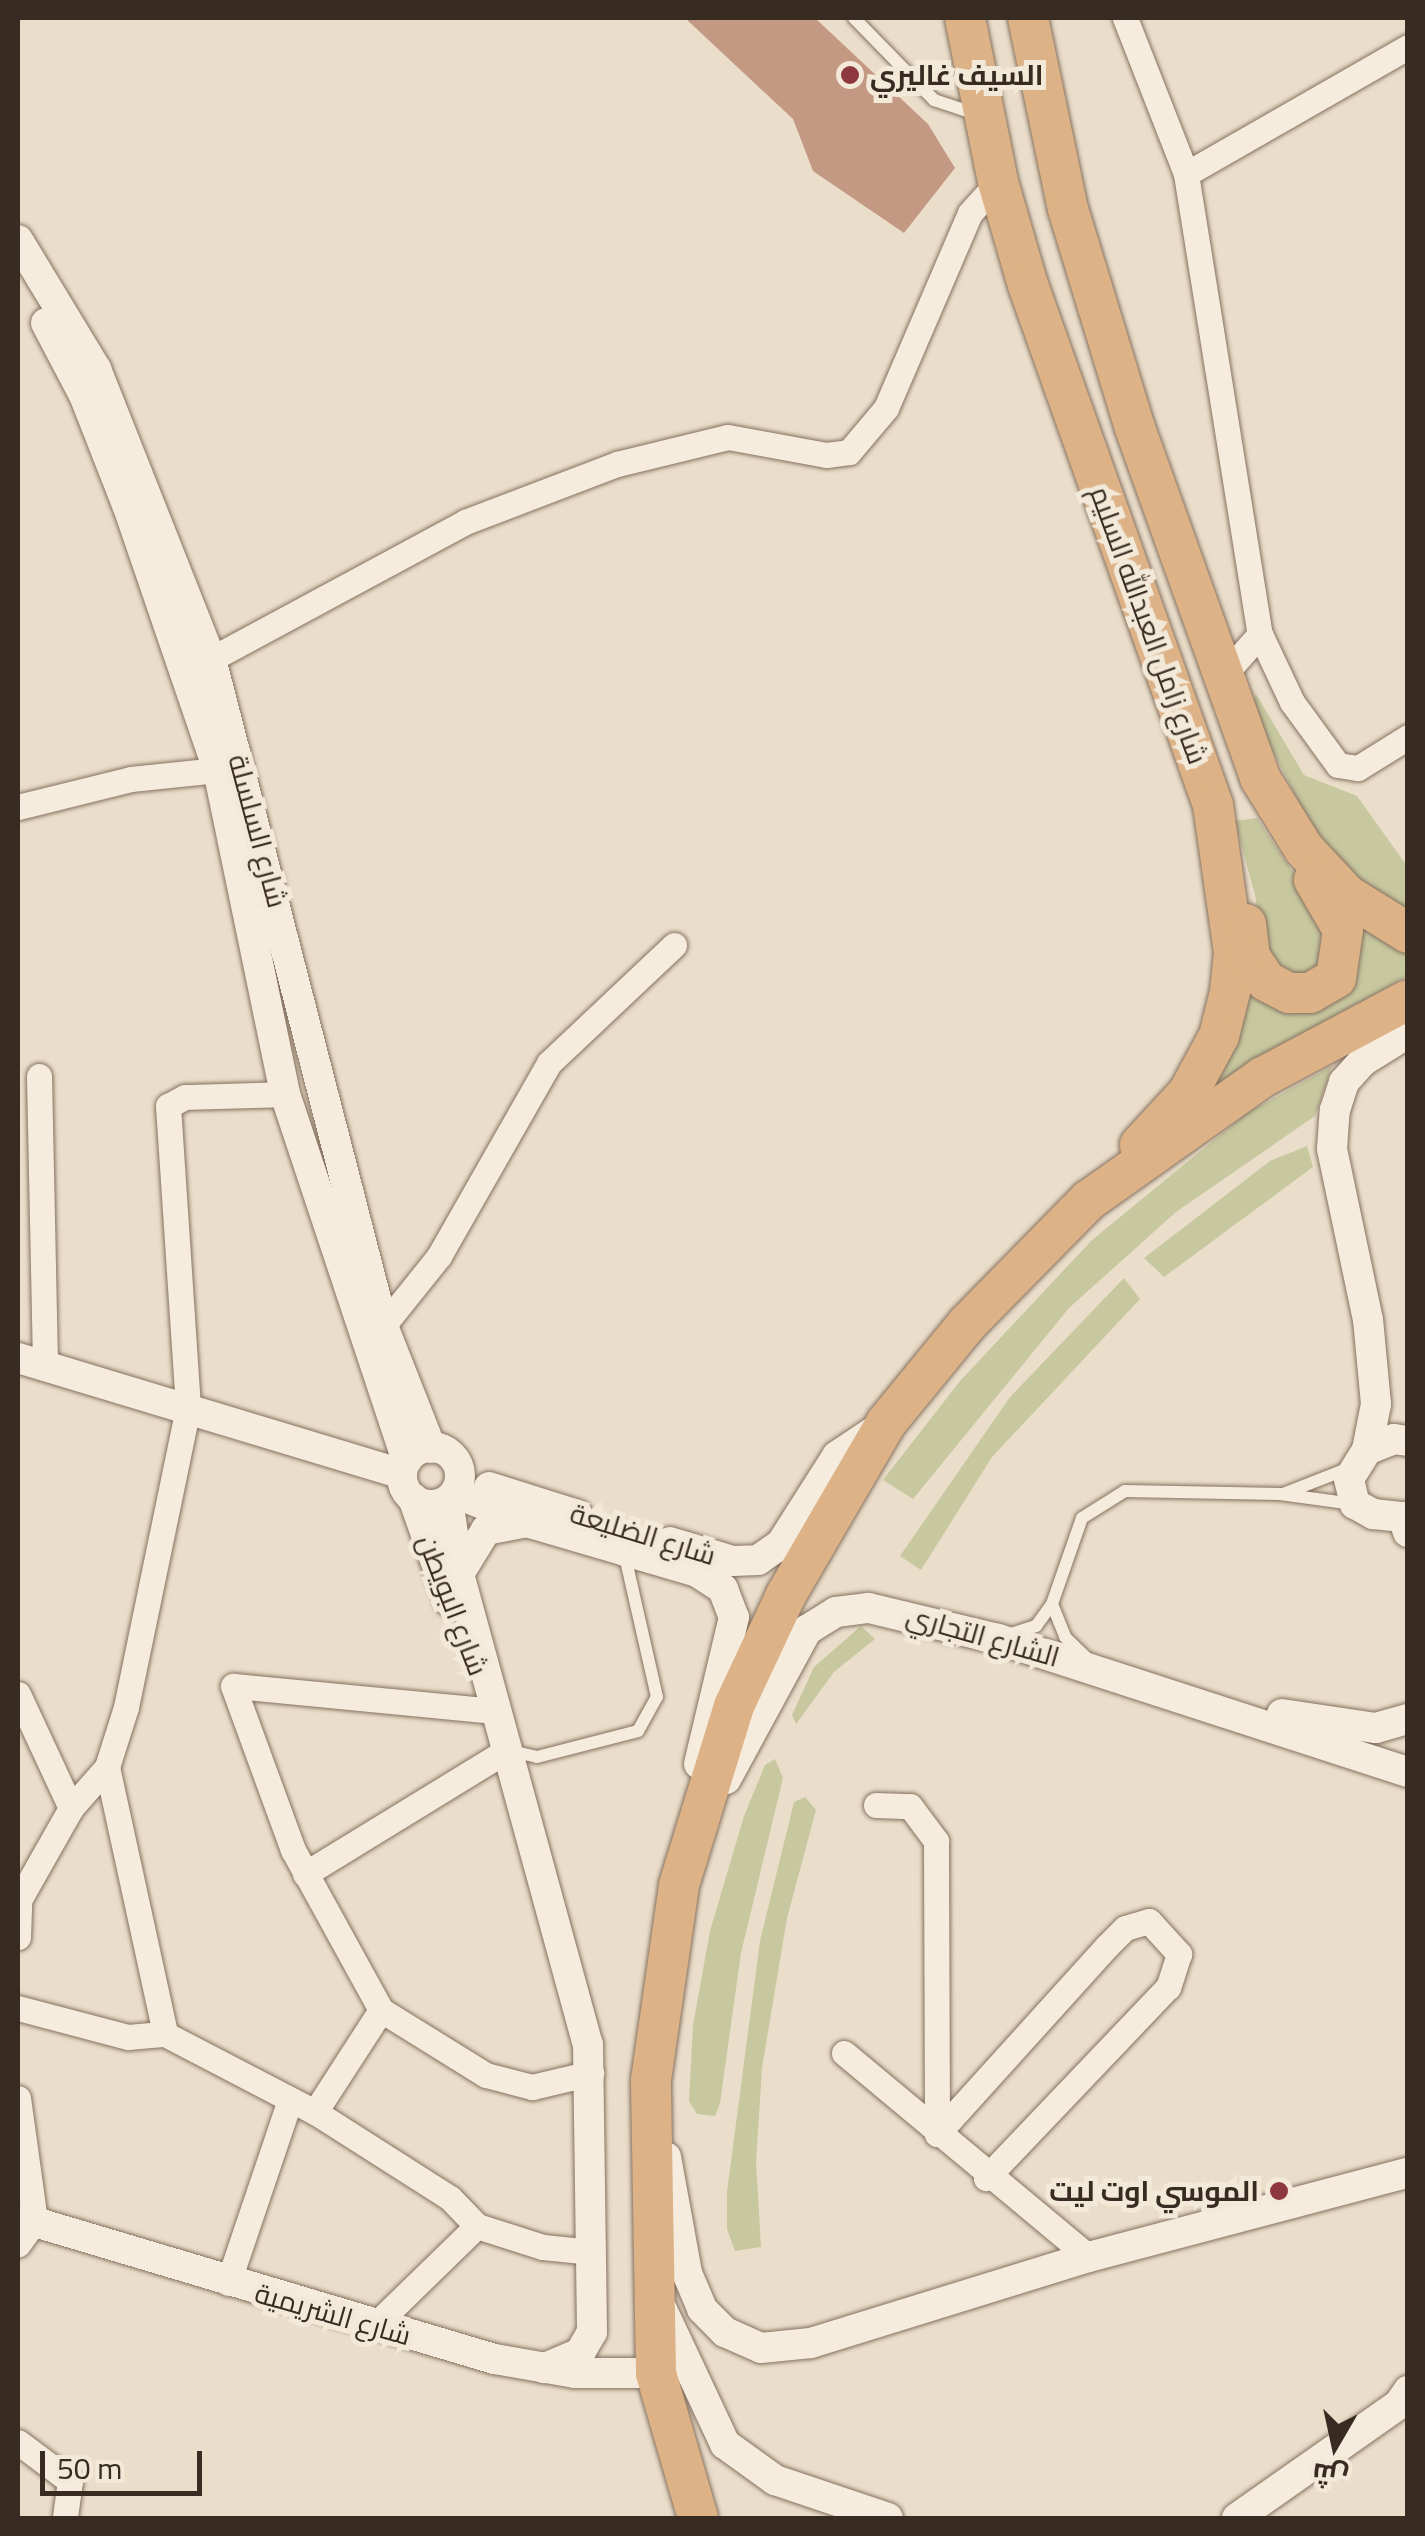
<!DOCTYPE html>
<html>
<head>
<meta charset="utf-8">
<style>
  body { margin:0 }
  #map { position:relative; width:1425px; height:2536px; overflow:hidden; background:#eadeca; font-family:Georgia,Cairo,serif }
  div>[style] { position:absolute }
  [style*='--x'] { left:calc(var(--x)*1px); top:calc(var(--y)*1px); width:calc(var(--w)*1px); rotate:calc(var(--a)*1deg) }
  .green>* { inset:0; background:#c7c89f }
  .building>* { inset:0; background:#c49984 }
  .roads { filter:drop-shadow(0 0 2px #857160) drop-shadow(0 0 2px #857160) }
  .service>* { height:12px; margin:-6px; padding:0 6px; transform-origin:6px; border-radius:6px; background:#f6ecdd }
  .minor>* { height:25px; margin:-12.5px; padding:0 12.5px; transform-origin:12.5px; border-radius:12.5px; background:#f6ecdd }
  .tertiary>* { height:30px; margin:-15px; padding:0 15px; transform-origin:15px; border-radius:15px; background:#f6ecdd }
  .tertiary>.ring { margin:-15px; padding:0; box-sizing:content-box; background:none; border:30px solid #f6ecdd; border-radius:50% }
  .trunk>* { height:40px; margin:-20px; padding:0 20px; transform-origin:20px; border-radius:20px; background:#dcb286 }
  .dots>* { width:28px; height:28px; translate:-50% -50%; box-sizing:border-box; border:5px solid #f3e9d9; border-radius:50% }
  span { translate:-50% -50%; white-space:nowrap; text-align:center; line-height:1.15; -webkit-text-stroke:10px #f3e9d9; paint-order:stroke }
  .poi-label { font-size:28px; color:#382b22; font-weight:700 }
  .left { translate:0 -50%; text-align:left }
  .right { translate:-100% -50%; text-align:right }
  .street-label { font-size:28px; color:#382b22 }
  .frame { position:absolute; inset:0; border:20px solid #382b22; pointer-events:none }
  .north { position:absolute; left:1285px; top:2396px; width:100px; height:100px; -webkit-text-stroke:8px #f3e9d9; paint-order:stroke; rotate:189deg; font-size:28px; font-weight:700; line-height:40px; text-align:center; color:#382b22 }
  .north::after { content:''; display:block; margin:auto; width:35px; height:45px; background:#382b22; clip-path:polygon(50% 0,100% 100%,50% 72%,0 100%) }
  .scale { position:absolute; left:40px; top:2451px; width:162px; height:45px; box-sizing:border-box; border:5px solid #382b22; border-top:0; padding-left:12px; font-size:30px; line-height:35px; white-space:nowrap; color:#382b22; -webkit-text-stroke:8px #f3e9d9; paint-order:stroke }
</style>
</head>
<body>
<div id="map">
  <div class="green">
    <i style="clip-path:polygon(1256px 694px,1304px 775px,1357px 796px,1407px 866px,1407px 915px,1383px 903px,1337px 860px,1306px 817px,1250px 705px)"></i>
    <i style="clip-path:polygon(1257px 818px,1331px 929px,1317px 971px,1291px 980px,1259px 941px,1256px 899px,1235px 821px)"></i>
    <i style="clip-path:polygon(1347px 914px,1407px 946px,1407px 976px,1205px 1093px,1248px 974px,1315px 1008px)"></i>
    <i style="clip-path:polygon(1332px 1066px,1315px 1116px,1176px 1212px,1069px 1308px,913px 1499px,883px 1480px,960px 1381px,1092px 1240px,1247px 1113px)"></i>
    <i style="clip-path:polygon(1307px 1146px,1313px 1167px,1164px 1277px,1144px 1258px,1270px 1161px)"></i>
    <i style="clip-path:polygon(1124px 1278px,1140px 1299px,992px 1457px,921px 1570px,900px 1556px,1010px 1397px)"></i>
    <i style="clip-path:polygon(861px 1626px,875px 1639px,834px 1672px,796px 1724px,792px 1715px,814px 1667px)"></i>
    <i style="clip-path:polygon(775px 1759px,783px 1778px,741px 1953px,720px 2103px,715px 2116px,697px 2114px,689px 2101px,693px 2025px,710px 1931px,744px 1816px,765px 1765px)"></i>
    <i style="clip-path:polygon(805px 1797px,816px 1810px,787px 1918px,762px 2068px,756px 2162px,761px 2247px,735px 2251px,727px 2229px,727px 2192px,760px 1941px,794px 1802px)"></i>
  </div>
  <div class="building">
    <i style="clip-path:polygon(685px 18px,815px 18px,928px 124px,955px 168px,904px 233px,813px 171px,793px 119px)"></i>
  </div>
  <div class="roads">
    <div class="service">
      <i style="--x:854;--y:18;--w:115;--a:45.7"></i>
      <i style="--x:934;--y:100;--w:47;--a:18.4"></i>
      <i style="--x:1283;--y:1494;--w:69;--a:-21.3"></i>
      <i style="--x:1052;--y:1604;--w:35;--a:68"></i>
      <i style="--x:1065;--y:1637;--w:32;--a:44"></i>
      <i style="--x:1005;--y:1636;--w:33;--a:-18"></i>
      <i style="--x:1036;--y:1626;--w:27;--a:-54"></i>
      <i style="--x:1052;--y:1604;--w:91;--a:-70.8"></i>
      <i style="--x:1082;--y:1518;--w:51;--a:-32.1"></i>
      <i style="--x:1125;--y:1491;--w:155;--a:1.1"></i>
      <i style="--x:1280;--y:1494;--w:74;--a:7.8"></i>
      <i style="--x:507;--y:1750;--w:31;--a:13"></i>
      <i style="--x:537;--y:1757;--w:104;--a:-14.4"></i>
      <i style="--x:638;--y:1731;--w:39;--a:-61"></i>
      <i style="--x:657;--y:1697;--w:139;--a:-102.8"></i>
      <i style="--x:626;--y:1561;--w:6;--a:-162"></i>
    </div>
    <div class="minor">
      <i style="--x:1125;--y:18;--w:168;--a:68.6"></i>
      <i style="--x:1186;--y:174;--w:256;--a:-29.8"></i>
      <i style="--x:1186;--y:174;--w:466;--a:80.9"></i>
      <i style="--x:1260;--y:634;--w:57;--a:131.5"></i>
      <i style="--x:1260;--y:634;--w:75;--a:64.8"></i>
      <i style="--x:1292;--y:702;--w:78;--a:53.9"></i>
      <i style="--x:1338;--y:765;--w:20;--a:9"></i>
      <i style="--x:1358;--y:768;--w:59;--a:-31.8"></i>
      <i style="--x:211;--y:659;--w:289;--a:-28.3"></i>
      <i style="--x:465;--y:522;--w:163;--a:-20.9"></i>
      <i style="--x:617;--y:464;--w:114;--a:-13.7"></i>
      <i style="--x:728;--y:437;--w:100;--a:10.4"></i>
      <i style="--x:826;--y:455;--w:23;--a:-7"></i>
      <i style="--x:849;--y:452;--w:57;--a:-49.9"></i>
      <i style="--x:886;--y:408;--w:212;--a:-66.7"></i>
      <i style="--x:970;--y:213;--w:42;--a:-47.9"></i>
      <i style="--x:18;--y:807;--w:116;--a:-13.9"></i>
      <i style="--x:131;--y:779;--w:87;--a:-5.9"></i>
      <i style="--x:39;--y:1076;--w:290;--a:88.8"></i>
      <i style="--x:383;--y:1326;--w:90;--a:-51.3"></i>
      <i style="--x:439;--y:1256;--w:222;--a:-60.3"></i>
      <i style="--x:549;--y:1063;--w:172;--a:-43.3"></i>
      <i style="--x:18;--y:1694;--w:126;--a:65.1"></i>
      <i style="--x:495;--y:1711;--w:263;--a:-174.5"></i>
      <i style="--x:233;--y:1686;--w:175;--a:69.9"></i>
      <i style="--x:293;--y:1850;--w:183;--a:61.2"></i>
      <i style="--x:381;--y:2010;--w:123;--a:31.8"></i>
      <i style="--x:486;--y:2075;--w:48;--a:14.6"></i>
      <i style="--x:532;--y:2087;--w:61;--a:-13.3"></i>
      <i style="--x:107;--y:1767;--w:273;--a:77.7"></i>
      <i style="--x:876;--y:1805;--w:34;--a:2"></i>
      <i style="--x:910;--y:1806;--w:44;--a:53.4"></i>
      <i style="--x:936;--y:1841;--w:293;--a:89.8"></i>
      <i style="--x:305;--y:1874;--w:237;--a:-31.5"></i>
      <i style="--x:18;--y:1937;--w:37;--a:-88"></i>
      <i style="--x:19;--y:1900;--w:106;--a:-60.5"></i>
      <i style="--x:71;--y:1808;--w:55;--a:-48.7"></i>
      <i style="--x:107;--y:1767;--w:63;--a:-72.4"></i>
      <i style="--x:126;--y:1707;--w:306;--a:-78.3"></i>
      <i style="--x:188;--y:1407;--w:302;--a:-93.8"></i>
      <i style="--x:168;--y:1106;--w:19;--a:-28"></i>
      <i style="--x:185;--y:1097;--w:100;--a:-1.7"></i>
      <i style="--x:18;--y:2008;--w:114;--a:14.8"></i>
      <i style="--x:128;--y:2037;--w:37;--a:-5"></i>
      <i style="--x:165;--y:2034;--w:169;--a:27.5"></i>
      <i style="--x:315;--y:2112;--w:160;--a:32.5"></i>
      <i style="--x:450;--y:2198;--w:39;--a:46"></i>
      <i style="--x:477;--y:2226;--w:69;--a:17.7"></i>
      <i style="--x:543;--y:2247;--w:49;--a:5.8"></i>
      <i style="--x:844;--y:2053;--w:319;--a:39.8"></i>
      <i style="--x:18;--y:2098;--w:124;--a:82.1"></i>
      <i style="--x:35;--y:2221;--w:29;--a:126"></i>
      <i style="--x:315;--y:2112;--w:121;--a:-57.1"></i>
      <i style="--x:937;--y:2134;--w:253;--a:-47.9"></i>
      <i style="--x:1107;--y:1946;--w:25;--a:-45"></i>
      <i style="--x:1125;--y:1928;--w:25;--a:-16"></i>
      <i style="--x:1149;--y:1921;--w:45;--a:47.7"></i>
      <i style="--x:1179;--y:1954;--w:35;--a:108"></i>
      <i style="--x:1168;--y:1987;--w:264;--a:133.6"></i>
      <i style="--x:228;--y:2283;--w:193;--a:-71.3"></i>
      <i style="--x:373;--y:2327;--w:145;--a:-44.2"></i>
      <i style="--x:18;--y:2442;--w:65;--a:36.9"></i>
      <i style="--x:70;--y:2481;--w:37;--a:98"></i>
    </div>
    <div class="tertiary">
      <i style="--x:18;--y:240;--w:151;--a:58.8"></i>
      <i style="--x:96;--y:369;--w:312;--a:68.4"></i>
      <i style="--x:211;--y:659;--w:689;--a:75.54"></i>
      <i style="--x:383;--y:1326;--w:131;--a:68.5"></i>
      <i style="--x:46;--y:323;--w:81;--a:62.2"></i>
      <i style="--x:84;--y:395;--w:120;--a:68.6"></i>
      <i style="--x:128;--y:507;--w:278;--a:71.1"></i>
      <i style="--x:218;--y:770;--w:331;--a:78.3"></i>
      <i style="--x:285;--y:1094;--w:386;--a:71.6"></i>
      <i style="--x:18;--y:1358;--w:401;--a:16.8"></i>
      <i style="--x:1408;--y:1441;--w:14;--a:-172"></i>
      <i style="--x:1394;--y:1439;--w:29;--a:158"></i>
      <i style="--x:1367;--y:1450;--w:34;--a:122"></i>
      <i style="--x:1349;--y:1479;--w:26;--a:77"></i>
      <i style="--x:1355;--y:1504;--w:21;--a:29"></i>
      <i style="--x:1373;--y:1514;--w:30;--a:6"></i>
      <i style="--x:1403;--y:1517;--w:16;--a:72"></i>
      <i class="ring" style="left:402px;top:1447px;width:28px;height:28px"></i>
      <i style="--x:1367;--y:1450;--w:47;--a:-78.9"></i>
      <i style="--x:1376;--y:1404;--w:84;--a:-95.4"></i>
      <i style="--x:1368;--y:1320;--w:175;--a:-101.9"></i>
      <i style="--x:1332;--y:1149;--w:39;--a:-86"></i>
      <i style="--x:1335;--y:1110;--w:29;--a:-72"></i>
      <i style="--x:1344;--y:1082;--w:28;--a:-48"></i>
      <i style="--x:1363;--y:1061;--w:53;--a:-31.9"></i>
      <i style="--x:489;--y:1487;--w:93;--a:17.5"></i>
      <i style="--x:455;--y:1493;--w:78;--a:21.9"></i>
      <i style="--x:527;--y:1522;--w:177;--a:16.4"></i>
      <i style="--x:697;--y:1572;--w:31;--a:33"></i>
      <i style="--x:723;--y:1589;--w:30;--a:69"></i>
      <i style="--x:734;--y:1617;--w:151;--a:103.4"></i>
      <i style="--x:413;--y:1498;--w:110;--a:70.4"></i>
      <i style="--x:448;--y:1500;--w:75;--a:81.5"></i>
      <i style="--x:459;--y:1574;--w:487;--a:74.7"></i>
      <i style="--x:588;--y:2044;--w:288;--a:89.2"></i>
      <i style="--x:592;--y:2332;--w:24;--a:120"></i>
      <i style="--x:580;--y:2353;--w:39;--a:157"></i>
      <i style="--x:670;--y:1542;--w:66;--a:16.8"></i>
      <i style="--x:733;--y:1561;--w:25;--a:-2"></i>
      <i style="--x:758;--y:1560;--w:28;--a:-35"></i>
      <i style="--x:781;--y:1544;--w:104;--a:-57.5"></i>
      <i style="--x:837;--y:1456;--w:50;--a:-33.7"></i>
      <i style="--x:459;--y:1574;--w:52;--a:-58.5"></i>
      <i style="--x:486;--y:1530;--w:42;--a:-11"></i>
      <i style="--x:1282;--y:1714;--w:95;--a:8.5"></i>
      <i style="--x:1376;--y:1728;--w:33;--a:-16"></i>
      <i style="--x:726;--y:1779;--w:170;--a:-61.5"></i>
      <i style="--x:807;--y:1630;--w:34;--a:-32"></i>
      <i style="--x:836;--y:1612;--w:33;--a:-7"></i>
      <i style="--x:869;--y:1608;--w:133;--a:13.5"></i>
      <i style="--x:998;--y:1639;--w:431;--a:18"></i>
      <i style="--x:666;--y:2157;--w:118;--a:79.7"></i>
      <i style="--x:687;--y:2273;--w:39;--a:67"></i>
      <i style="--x:702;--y:2309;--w:33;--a:45"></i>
      <i style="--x:725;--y:2332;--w:39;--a:24"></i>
      <i style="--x:761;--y:2348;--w:50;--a:-5.7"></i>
      <i style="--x:811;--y:2343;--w:291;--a:-17.2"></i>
      <i style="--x:1089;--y:2257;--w:330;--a:-14.8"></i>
      <i style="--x:18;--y:2217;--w:498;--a:16.6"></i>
      <i style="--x:495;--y:2359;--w:81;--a:9.9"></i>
      <i style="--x:575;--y:2373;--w:81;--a:0"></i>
      <i style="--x:659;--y:2303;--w:156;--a:64.9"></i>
      <i style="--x:725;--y:2444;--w:62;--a:35.8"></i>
      <i style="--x:775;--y:2480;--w:119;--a:18.6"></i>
      <i style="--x:1237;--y:2518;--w:198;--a:-35.1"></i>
      <i style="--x:1399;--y:2404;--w:16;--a:-55"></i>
    </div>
    <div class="trunk">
      <i style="--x:965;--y:18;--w:167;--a:78.6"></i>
      <i style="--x:998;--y:182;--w:107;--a:73.8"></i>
      <i style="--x:1028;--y:285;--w:552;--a:70.42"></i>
      <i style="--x:1213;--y:805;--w:148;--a:81.9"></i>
      <i style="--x:1234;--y:952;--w:40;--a:95.7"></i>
      <i style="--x:1230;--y:992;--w:45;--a:104"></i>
      <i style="--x:1219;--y:1036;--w:65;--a:118.5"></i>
      <i style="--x:1188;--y:1093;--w:71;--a:132.7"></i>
      <i style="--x:1028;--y:18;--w:195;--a:78.2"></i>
      <i style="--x:1068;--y:209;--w:229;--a:73"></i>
      <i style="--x:1135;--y:428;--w:372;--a:70.3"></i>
      <i style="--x:1260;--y:778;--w:84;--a:58.2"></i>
      <i style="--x:1304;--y:849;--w:63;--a:46.9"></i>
      <i style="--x:1347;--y:895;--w:72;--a:31.9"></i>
      <i style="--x:1246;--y:924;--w:33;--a:83"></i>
      <i style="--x:1250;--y:957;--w:29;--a:56"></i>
      <i style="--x:1266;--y:981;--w:26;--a:28"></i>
      <i style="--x:1289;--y:993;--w:21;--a:0"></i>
      <i style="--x:1310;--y:993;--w:30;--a:-30"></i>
      <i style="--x:1336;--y:978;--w:49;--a:-81.7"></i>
      <i style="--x:1343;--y:930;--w:58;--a:-120.1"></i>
      <i style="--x:698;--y:2518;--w:151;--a:-106.2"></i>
      <i style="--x:656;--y:2373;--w:293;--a:-91"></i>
      <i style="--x:651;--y:2080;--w:197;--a:-81.8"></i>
      <i style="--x:679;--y:1885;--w:187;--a:-72.9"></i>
      <i style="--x:734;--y:1706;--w:123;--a:-64.9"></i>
      <i style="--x:786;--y:1595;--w:199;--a:-59.8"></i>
      <i style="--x:886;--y:1423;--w:128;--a:-50.7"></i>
      <i style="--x:967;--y:1324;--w:174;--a:-45.5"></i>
      <i style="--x:1089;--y:1200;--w:213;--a:-35.3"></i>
      <i style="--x:1263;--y:1077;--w:164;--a:-28"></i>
    </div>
  </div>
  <div class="dots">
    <i style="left:850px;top:75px;background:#8e373f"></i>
    <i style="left:1279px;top:2191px;background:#8e373f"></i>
  </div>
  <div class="poi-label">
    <span class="left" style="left:870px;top:75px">السيف غاليري</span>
    <span class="right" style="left:1259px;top:2191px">الموسي اوت ليت</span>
  </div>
  <div class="street-label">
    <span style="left:1149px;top:625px;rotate:70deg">شارع زامل العبدالله السليم</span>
    <span style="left:258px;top:831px;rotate:75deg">شارع السلسلة</span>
    <span style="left:643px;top:1534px;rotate:17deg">شارع الضليعة</span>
    <span style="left:453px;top:1605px;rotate:69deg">شارع البويطن</span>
    <span style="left:983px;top:1636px;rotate:16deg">الشارع التجاري</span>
    <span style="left:333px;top:2314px;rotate:16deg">شارع الشريمية</span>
  </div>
  <div class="frame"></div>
  <div class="north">ش</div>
  <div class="scale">50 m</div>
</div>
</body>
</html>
